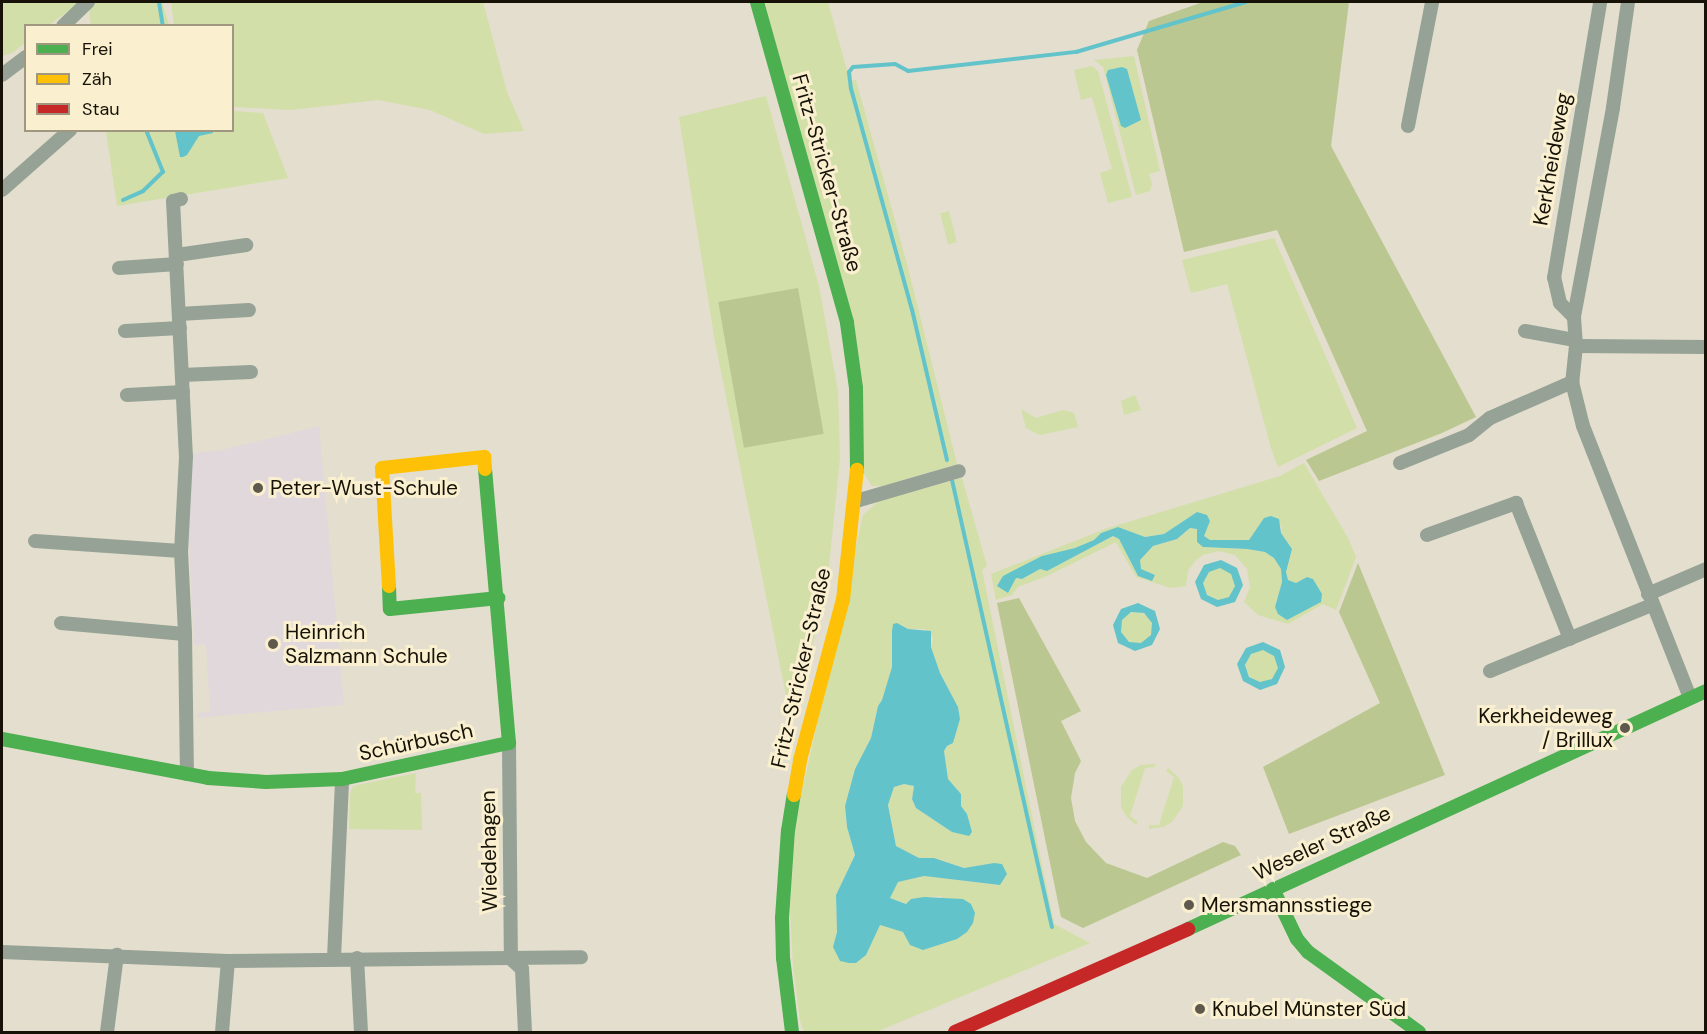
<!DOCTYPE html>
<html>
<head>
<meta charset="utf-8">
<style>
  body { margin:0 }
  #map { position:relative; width:1707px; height:1034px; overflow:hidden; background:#e3decd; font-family:"DM Sans",sans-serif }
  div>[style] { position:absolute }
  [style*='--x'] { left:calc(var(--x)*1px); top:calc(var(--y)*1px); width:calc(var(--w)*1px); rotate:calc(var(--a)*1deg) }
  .education>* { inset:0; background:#e1d8dc }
  .green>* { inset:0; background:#d3dfa9; transform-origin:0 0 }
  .round { border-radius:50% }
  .forest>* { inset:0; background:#bbc790; transform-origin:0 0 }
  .water>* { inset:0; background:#62c4ca }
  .stream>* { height:4px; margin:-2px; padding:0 2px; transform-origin:2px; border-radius:2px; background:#62c4ca }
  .street>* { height:14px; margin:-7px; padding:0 7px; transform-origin:7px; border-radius:7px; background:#95a295 }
  .fast>* { height:14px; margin:-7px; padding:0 7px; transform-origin:7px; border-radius:7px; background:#4caf50 }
  .slow>* { height:14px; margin:-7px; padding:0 7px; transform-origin:7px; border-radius:7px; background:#ffc107 }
  .jam>* { height:14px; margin:-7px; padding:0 7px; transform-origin:7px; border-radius:7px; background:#c62828 }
  .dots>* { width:16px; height:16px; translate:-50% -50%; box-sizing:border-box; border:3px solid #faf0d0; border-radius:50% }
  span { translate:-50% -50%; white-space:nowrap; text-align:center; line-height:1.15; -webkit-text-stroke:6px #faf0d0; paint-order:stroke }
  .street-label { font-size:21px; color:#161207 }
  .poi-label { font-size:21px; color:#161207 }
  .left { translate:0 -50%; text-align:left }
  .right { translate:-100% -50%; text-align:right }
  .frame { position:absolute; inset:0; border:3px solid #161207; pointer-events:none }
  .legend { position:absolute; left:24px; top:24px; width:210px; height:108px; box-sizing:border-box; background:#faf0d0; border:2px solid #9f9780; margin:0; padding:8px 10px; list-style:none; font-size:18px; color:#161207 }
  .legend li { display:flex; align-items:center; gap:12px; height:30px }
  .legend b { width:30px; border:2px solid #9f9780 }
</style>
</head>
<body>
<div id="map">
  <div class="education">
    <i style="clip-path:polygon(319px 426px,344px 705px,197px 718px,197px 713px,210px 712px,206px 644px,194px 645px,188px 524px,193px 453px,217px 451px)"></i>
  </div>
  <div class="green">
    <i style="clip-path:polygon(2px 2px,81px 2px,49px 25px,26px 26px,25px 43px,12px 53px,2px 56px)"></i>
    <i style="clip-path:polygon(97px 2px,162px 2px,169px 25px,91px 25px,89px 9px)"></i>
    <i style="clip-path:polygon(171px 2px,483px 2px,507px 92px,524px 131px,484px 134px,430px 110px,378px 100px,290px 110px,233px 107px,232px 26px,174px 25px)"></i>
    <i style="clip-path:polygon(765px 2px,828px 2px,850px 81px,856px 80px,907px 264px,957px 464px,883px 486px,872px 486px,863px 472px,863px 386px)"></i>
    <i style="clip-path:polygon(1134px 56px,1160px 171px,1149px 174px,1152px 184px,1150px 191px,1136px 195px,1103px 67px,1094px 60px)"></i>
    <i style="clip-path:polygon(1092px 66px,1098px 71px,1132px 197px,1108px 203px,1100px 173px,1112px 169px,1092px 97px,1081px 100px,1074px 70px)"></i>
    <i style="clip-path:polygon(766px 96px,819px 286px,838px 391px,840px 458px,826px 596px,791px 720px,715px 342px,679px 117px)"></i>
    <i style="clip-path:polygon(233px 111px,263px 113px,288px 178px,117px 206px,106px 131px,232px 130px)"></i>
    <i style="left:949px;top:211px;width:32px;height:9px;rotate:76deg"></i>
    <i style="clip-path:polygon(1274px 238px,1357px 428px,1278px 467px,1271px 448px,1227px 284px,1191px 293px,1182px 260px)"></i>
    <i style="clip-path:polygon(1135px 395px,1141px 410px,1124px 415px,1121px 401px)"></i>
    <i style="clip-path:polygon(1021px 409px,1036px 418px,1063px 410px,1074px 413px,1078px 427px,1040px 435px,1026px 428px)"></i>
    <i style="clip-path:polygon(evenodd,1304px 463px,1348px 538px,1356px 557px,1336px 610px,1323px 604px,1288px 624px,1258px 615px,1244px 602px,1250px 587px,1247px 569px,1235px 555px,1219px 551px,1203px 555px,1195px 561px,1188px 571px,1186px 586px,1171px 588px,1136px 577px,1116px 542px,1047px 576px,1018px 587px,1012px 595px,996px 600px,991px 574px,1105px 529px,1280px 476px,1304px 463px,1197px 512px,1204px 536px,1210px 540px,1249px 540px,1264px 518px,1282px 526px,1281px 533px,1292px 549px,1286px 572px,1288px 580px,1296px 583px,1307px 577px,1275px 607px,1282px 582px,1281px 569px,1274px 558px,1265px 552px,1247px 549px,1203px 547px,1197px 529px,1190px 528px,1177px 539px,1153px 546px,1140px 560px,1138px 576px,1119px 539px,1113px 536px,1047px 571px,1040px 569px,1022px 579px,1016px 578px,1042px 556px,1075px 548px,1094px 540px,1101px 533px,1118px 527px,1145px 537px,1164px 534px,1197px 512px)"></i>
    <i style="clip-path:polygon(evenodd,962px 478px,987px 566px,982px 570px,1054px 924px,1090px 943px,876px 1032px,804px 1032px,800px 1021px,793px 966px,790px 907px,796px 819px,863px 515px,879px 501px,962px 478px,902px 625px,908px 629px,925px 629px,933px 638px,931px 647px,940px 673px,958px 707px,960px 719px,953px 743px,947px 746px,944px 751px,948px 779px,961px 794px,961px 806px,967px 814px,952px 832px,916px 808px,912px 799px,914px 786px,904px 784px,894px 787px,888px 805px,896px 846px,919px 858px,934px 858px,965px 868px,994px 863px,999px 885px,924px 876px,897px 882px,890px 898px,907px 904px,911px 899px,942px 896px,910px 945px,903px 932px,879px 925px,866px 955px,833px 947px,837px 932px,836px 895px,855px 855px,847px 827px,845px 806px,855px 769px,871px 738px,878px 706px,882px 700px,892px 667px,892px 631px,902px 625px)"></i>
    <i class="round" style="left:1203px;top:568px;width:32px;height:32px"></i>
    <i class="round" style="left:1120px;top:612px;width:32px;height:32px"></i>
    <i class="round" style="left:1246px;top:650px;width:32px;height:32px"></i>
    <i style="clip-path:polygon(1155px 764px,1155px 767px,1145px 768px,1130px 816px,1138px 822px,1136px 825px,1126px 816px,1121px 807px,1121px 787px,1132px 770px,1141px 765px)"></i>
    <i style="clip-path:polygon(1168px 768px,1178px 777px,1183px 786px,1183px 806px,1172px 822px,1163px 827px,1149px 829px,1149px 825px,1159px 825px,1174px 777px,1166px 771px)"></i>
    <i style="clip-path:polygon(416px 773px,415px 793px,421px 793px,422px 830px,349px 829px,350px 794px,353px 786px)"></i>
  </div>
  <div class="forest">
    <i style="clip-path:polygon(1203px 2px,1349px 2px,1331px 146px,1476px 417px,1442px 433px,1319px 481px,1306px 460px,1367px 431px,1277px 230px,1184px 252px,1137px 50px,1149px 21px)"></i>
    <i style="left:798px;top:288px;width:148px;height:81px;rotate:80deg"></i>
    <i style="clip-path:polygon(1358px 563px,1445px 775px,1289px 834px,1263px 767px,1380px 703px,1339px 612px)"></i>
    <i style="clip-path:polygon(1019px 598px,1081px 711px,1061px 721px,1081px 761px,1075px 773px,1071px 798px,1075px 821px,1086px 842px,1106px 863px,1147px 878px,1223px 842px,1235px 846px,1241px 855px,1083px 928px,1061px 917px,997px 603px)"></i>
  </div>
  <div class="water">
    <i style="clip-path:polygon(1122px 67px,1127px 69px,1141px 120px,1125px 128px,1121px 126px,1106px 75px,1108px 70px)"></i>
    <i style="clip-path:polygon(175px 131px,175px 130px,213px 131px,213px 133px,199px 136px,187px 155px,183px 157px,180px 157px)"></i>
    <i style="clip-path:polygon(1197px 512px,1207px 515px,1210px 521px,1204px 536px,1210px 540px,1249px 540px,1264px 518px,1271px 516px,1279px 519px,1281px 533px,1292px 549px,1286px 572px,1288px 580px,1296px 583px,1307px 577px,1313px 579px,1322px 594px,1321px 602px,1287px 620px,1278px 614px,1275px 607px,1282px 582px,1281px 569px,1274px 558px,1265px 552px,1247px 549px,1203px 547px,1197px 542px,1197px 529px,1190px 528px,1177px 539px,1153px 546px,1140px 560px,1141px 569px,1155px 575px,1152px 581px,1138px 576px,1119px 539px,1113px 536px,1047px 571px,1040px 569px,1022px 579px,1016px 578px,1008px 593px,997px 586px,1003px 576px,1042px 556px,1075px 548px,1094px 540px,1101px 533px,1118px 527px,1145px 537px,1164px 534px)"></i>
    <i style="clip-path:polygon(evenodd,1221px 560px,1237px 568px,1243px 585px,1235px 602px,1217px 607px,1201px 599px,1195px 582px,1204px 565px,1221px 560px,1220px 568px,1231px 574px,1235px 586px,1229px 597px,1218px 600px,1207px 595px,1203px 583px,1209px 572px,1220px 568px)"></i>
    <i style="clip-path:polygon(evenodd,1138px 603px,1155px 611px,1160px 629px,1152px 645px,1135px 651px,1118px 643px,1113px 625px,1121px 609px,1138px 603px,1131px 612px,1144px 613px,1152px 623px,1151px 635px,1141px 643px,1129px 642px,1121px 632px,1122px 620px,1131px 612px)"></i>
    <i style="clip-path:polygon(897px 623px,908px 629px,931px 631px,931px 647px,940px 673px,958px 707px,960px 719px,953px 743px,947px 746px,944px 751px,948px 779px,961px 794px,961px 806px,967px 814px,972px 832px,969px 836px,952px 832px,916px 808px,912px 799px,914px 786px,904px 784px,894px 787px,888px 805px,896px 846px,919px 858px,934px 858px,964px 868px,994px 863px,1002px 864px,1007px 874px,1000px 885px,924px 876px,898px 882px,890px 898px,906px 904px,911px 899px,924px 897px,963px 899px,971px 904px,975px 913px,973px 923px,967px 932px,957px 939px,923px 950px,910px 945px,903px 932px,880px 925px,866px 955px,856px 963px,849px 963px,840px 961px,833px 947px,837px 932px,836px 895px,855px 855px,847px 827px,845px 806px,855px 769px,871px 738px,878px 706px,882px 700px,892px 667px,892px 631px,893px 624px)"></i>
    <i style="clip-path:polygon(evenodd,1263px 642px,1280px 650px,1285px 667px,1277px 684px,1260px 690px,1243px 681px,1237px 664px,1246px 648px,1263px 642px,1263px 650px,1274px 656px,1278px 668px,1272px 679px,1260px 682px,1249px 677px,1245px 665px,1251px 654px,1263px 650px)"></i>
  </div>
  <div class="stream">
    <i style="--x:159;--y:2;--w:24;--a:81"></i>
    <i style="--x:123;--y:200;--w:22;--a:-24"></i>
    <i style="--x:143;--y:191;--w:28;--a:-44"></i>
    <i style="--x:163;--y:172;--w:45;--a:-112"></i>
    <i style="--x:947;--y:460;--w:154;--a:-103.1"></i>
    <i style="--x:912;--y:310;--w:229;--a:-105.4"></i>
    <i style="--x:851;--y:89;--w:17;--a:-97"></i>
    <i style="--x:849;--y:72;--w:6;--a:-51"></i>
    <i style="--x:853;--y:67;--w:42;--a:-4.1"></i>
    <i style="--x:895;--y:64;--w:15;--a:28"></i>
    <i style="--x:908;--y:71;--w:169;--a:-6.5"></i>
    <i style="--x:1076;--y:52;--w:177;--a:-16.4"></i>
    <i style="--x:952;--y:480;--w:458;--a:77.4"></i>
  </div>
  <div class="street">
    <i style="--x:1628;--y:2;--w:107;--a:98.1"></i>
    <i style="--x:1613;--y:108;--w:213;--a:100.6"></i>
    <i style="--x:1574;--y:317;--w:29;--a:86"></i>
    <i style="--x:1576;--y:346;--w:36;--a:96"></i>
    <i style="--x:1572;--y:382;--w:45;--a:76"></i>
    <i style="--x:1583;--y:426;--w:292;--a:68.5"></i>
    <i style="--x:63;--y:26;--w:35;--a:-44"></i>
    <i style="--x:2;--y:75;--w:30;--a:-37"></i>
    <i style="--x:1408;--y:126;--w:126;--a:-79"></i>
    <i style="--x:2;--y:190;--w:91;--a:-41.4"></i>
    <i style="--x:181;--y:199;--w:8;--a:166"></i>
    <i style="--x:173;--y:201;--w:256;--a:87.1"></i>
    <i style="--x:186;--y:457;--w:94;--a:93"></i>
    <i style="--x:181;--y:551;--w:83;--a:87.2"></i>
    <i style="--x:185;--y:634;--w:140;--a:89.2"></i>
    <i style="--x:177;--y:255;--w:70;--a:-8.2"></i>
    <i style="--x:119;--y:268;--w:58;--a:-3.9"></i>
    <i style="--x:179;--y:314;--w:70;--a:-3.3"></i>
    <i style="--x:1574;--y:317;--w:20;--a:-135"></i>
    <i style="--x:1560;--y:303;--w:26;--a:-103"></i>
    <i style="--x:1554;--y:278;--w:280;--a:-80.5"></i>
    <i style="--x:125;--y:331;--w:55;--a:-3.1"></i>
    <i style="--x:1525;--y:331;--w:51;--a:10.2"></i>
    <i style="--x:1576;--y:346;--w:130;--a:0.4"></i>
    <i style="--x:182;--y:375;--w:69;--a:-2.5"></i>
    <i style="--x:127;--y:395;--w:56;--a:-3.1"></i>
    <i style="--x:1400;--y:463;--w:74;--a:-22.1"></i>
    <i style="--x:1469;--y:435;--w:27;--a:-39"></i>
    <i style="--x:1490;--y:418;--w:90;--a:-23.7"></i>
    <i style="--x:856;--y:501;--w:107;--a:-16.2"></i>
    <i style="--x:1427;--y:535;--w:95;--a:-19.8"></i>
    <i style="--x:1516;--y:503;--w:146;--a:68.3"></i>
    <i style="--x:35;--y:541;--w:146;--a:3.9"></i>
    <i style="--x:1648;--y:594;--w:63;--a:-23.3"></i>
    <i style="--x:61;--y:623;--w:124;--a:5.1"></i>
    <i style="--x:1490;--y:671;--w:175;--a:-22.2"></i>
    <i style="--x:509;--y:743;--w:216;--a:89.5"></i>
    <i style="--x:511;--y:959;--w:15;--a:42"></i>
    <i style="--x:522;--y:969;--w:63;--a:87.3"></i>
    <i style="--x:2;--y:952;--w:226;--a:2.3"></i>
    <i style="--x:228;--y:961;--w:353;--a:-0.6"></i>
    <i style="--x:334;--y:958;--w:179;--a:-87.4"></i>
    <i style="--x:357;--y:958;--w:74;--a:86.9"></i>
    <i style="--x:107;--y:1032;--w:78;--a:-82.6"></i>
    <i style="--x:222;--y:1032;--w:71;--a:-85.2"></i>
  </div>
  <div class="fast">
    <i style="--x:757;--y:2;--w:333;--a:74.3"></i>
    <i style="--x:847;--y:323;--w:66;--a:82.1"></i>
    <i style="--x:856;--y:388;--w:82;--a:89.3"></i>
    <i style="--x:389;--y:586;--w:23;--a:88"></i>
    <i style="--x:390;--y:609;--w:109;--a:-5.8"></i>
    <i style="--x:2;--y:739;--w:210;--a:10.7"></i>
    <i style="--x:208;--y:778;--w:58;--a:3.9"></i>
    <i style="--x:266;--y:782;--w:76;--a:-2.3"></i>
    <i style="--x:342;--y:779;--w:171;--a:-12.2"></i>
    <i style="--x:509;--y:743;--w:275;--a:-95"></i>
    <i style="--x:1273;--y:889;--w:55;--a:64.4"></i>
    <i style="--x:1297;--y:939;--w:17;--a:50"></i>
    <i style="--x:1308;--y:952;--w:137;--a:35.8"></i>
    <i style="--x:1188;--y:929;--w:570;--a:-24.68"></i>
    <i style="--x:792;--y:1032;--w:75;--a:-96.9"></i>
    <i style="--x:783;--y:958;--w:40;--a:-91.4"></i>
    <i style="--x:782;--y:918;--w:87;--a:-86.1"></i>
    <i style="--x:788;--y:831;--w:36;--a:-81"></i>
  </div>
  <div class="slow">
    <i style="--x:389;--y:586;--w:118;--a:-93.4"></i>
    <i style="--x:382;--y:468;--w:103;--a:-6.2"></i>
    <i style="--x:484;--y:457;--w:12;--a:85"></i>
    <i style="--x:794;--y:795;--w:36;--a:-80"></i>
    <i style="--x:800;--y:760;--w:166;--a:-75"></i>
    <i style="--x:843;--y:600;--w:131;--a:-83.9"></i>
  </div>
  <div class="jam">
    <i style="--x:955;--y:1032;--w:255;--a:-23.8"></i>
  </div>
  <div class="dots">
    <i style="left:258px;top:488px;background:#5e594c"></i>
    <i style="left:273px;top:644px;background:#5e594c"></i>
    <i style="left:1625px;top:728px;background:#5e594c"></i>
    <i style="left:1189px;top:905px;background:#5e594c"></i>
    <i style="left:1200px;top:1009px;background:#5e594c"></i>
  </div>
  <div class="street-label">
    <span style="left:1552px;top:159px;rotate:-80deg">Kerkheideweg</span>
    <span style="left:827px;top:173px;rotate:74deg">Fritz-Stricker-Straße</span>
    <span style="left:801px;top:668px;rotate:-77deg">Fritz-Stricker-Straße</span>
    <span style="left:416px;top:742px;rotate:-12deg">Schürbusch</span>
    <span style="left:1322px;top:843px;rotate:-25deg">Weseler Straße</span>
    <span style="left:489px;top:851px;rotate:-91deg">Wiedehagen</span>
  </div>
  <div class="poi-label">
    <span class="left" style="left:270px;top:488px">Peter-Wust-Schule</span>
    <span class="left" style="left:285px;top:644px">Heinrich<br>Salzmann Schule</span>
    <span class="right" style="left:1613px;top:728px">Kerkheideweg<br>/ Brillux</span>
    <span class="left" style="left:1201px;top:905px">Mersmannsstiege</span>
    <span class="left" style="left:1212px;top:1009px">Knubel Münster Süd</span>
  </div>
  <div class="frame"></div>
  <ul class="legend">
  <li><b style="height:8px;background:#4caf50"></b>Frei</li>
  <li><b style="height:8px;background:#ffc107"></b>Zäh</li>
  <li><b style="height:8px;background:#c62828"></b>Stau</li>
  </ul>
</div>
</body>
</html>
